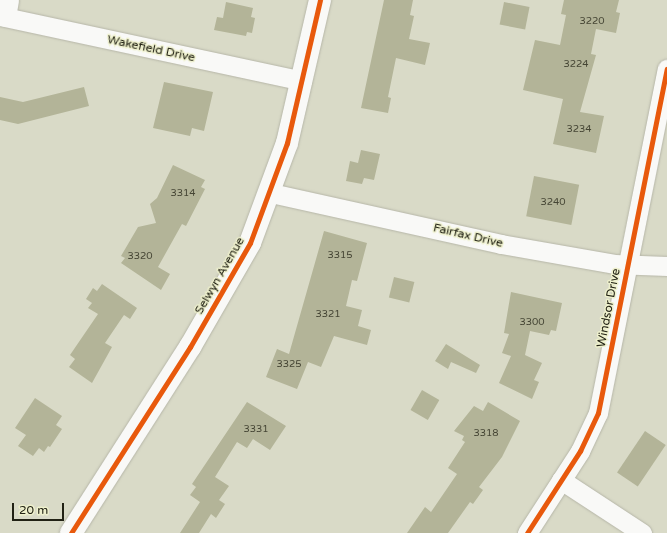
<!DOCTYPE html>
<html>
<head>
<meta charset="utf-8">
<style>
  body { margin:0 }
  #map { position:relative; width:667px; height:533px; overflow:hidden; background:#d9dac7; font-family:"Varela Round",sans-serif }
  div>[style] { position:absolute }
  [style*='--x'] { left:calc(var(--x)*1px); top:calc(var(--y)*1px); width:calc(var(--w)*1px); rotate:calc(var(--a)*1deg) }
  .building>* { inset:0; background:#b3b498; transform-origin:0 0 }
  .roads { filter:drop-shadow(0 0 1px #b6b6a8) drop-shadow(0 0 1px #b6b6a8) }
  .minor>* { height:19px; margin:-9.5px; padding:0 9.5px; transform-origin:9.5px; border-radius:9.5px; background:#f9f9f7 }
  .tertiary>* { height:22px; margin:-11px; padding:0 11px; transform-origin:11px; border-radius:11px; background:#f9f9f7 }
  .cycleway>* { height:5px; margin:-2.5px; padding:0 2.5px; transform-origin:2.5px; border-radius:2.5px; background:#e8590c }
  span { translate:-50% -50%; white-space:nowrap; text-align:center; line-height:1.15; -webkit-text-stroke:3px #eef0cc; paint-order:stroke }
  .number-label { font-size:10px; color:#464635 }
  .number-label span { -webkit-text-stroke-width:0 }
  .street-label { font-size:12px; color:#212114 }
  .scale { position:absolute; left:12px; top:503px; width:52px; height:18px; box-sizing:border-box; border:2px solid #212114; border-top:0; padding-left:5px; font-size:12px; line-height:14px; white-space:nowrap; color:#212114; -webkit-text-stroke:3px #eef0cc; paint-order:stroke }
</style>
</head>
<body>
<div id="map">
  <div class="building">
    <i style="clip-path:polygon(384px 0,413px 0,410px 15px,414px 16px,409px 39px,430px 43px,425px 65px,396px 58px,388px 97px,391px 98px,388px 113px,361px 108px)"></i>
    <i style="clip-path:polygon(564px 0,619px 0,616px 12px,620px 13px,616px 33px,596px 29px,591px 54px,596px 55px,580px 112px,604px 116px,596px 153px,553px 144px,563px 99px,523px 90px,535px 40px,560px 45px,566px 15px,561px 14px)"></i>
    <i style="clip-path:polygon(226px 2px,253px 8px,251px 17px,255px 18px,252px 33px,247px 32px,246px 36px,214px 30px,217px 17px,223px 18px)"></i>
    <i style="left:504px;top:2px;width:26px;height:23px;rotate:11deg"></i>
    <i style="clip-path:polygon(164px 82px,213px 92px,204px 131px,192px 128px,190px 136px,153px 128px)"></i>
    <i style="clip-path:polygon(84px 87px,89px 106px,18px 124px,0 120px,0 97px,23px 102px)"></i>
    <i style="clip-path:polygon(361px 150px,380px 154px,374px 180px,364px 178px,362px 184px,346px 181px,350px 161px,358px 163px)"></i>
    <i style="clip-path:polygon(173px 165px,205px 180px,201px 187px,205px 189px,186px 226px,182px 224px,158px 267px,170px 274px,161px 290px,121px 263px,125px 258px,121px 256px,138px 227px,156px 223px,150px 204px,157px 198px)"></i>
    <i style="left:534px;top:176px;width:46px;height:41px;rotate:11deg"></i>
    <i style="clip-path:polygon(324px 231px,367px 243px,357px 281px,352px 280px,346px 306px,362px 310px,358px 326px,371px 330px,367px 345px,334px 336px,321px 367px,308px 362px,297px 389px,266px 377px,277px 349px,289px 354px)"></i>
    <i style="left:394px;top:277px;width:21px;height:21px;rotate:14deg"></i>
    <i style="clip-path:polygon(102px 284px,137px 308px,130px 319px,124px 315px,105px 343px,112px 347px,92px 383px,69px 367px,75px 359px,70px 355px,98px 314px,88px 308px,92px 303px,86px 299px,93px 288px,97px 291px)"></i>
    <i style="clip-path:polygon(511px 292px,562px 303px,556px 331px,551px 330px,549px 335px,530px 331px,525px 355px,542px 363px,534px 380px,539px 382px,532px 399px,499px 383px,511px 356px,502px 353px,509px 334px,504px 333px)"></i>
    <i style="clip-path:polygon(446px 344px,480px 365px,476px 373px,451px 362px,448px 369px,435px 361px)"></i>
    <i style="left:422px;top:390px;width:20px;height:23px;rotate:30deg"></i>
    <i style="clip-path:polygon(35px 398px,62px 416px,56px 425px,62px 429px,50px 447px,48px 446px,44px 452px,39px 448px,33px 456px,18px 446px,26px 435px,15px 428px)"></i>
    <i style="clip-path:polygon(247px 402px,286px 426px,270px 450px,253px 439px,247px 448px,237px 442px,215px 477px,229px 486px,219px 500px,225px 504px,216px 518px,211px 514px,199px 533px,180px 533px,200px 502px,190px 495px,196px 487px,192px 484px)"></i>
    <i style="clip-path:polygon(488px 402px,520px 421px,502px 457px,479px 487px,483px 490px,473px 504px,470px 502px,448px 533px,407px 533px,425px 507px,431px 512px,457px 474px,448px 468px,465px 442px,462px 440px,464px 436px,454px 431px,474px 406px,483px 411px)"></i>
    <i style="left:645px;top:431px;width:25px;height:50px;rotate:34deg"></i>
  </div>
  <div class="roads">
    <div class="minor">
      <i style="--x:0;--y:16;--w:309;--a:12.1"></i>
      <i style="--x:6;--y:17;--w:17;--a:-80"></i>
      <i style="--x:271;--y:193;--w:236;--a:12.5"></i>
      <i style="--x:501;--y:244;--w:115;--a:10"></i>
      <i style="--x:614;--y:264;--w:53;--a:2.2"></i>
      <i style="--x:561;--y:480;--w:97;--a:33.2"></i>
      <i style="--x:527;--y:533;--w:98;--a:-57.1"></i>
      <i style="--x:580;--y:451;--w:42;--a:-64.7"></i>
      <i style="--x:598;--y:413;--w:351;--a:-78.7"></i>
    </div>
    <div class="tertiary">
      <i style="--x:71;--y:533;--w:221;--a:-57.4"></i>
      <i style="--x:190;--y:347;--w:120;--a:-60"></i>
      <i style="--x:250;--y:243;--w:107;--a:-69.7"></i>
      <i style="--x:287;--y:143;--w:147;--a:-77"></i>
    </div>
  </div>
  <div class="cycleway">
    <i style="--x:71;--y:533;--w:221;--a:-57.4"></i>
    <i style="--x:190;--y:347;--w:120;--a:-60"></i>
    <i style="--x:250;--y:243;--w:107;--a:-69.7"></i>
    <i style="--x:287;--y:143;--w:147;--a:-77"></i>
    <i style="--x:527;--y:533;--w:98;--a:-57.1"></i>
    <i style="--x:580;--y:451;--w:42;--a:-64.7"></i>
    <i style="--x:598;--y:413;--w:351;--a:-78.7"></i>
  </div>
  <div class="number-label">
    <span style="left:592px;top:22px">3220</span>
    <span style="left:576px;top:65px">3224</span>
    <span style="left:579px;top:130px">3234</span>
    <span style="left:183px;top:194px">3314</span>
    <span style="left:553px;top:203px">3240</span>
    <span style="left:340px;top:256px">3315</span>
    <span style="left:140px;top:257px">3320</span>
    <span style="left:328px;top:315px">3321</span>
    <span style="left:532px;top:323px">3300</span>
    <span style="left:289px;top:365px">3325</span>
    <span style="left:256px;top:430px">3331</span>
    <span style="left:486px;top:434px">3318</span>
  </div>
  <div class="street-label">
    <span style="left:151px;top:49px;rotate:12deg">Wakefield Drive</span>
    <span style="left:468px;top:236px;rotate:13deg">Fairfax Drive</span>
    <span style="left:220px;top:276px;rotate:-60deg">Selwyn Avenue</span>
    <span style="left:609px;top:308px;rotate:-79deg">Windsor Drive</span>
  </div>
  <div class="scale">20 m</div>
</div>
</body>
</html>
